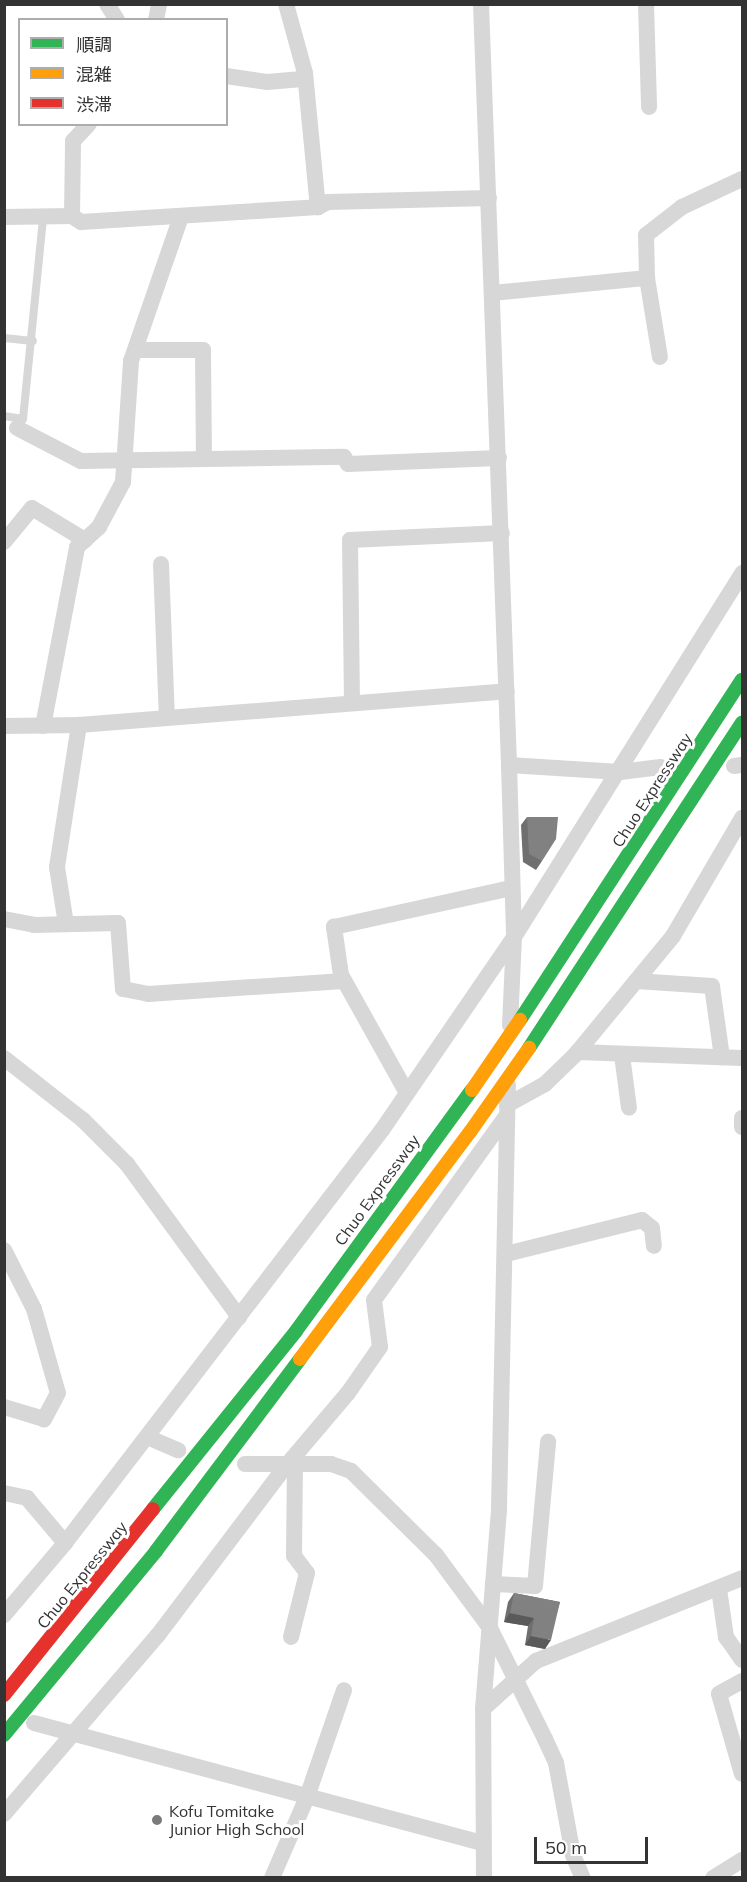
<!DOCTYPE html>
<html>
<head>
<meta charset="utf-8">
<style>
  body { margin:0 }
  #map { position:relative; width:747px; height:1882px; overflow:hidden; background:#fff; font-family:Mulish,"Noto Sans JP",sans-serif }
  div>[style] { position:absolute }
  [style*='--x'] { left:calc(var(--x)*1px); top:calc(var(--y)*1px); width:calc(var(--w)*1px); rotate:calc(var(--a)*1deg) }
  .lane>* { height:8px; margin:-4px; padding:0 4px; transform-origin:4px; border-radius:4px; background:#d7d7d7 }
  .street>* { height:16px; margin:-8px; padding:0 8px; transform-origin:8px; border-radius:8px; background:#d7d7d7 }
  .fast>* { height:14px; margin:-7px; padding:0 7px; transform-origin:7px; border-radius:7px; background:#30b455 }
  .slow>* { height:14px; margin:-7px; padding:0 7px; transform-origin:7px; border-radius:7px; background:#ff9f0a }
  .jam>* { height:14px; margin:-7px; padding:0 7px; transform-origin:7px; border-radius:7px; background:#e5322d }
  .slow-bridge>* { height:14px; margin:-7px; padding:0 7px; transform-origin:7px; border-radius:7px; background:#ff9f0a }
  .wall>* { inset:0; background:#6f6f6f }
  .shaded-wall>* { inset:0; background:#5a5a5a }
  .building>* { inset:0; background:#818181 }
  .dots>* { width:16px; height:16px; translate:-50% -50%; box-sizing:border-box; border:3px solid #fff; border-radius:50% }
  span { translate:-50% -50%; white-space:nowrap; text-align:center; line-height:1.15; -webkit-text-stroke:6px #fff; paint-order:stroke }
  .street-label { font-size:16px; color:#333 }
  .poi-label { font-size:16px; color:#333 }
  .left { translate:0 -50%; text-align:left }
  .frame { position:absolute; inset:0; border:6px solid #333; pointer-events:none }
  .legend { position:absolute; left:18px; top:18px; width:210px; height:108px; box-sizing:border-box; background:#fff; border:2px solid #adadad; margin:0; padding:8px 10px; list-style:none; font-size:18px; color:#333 }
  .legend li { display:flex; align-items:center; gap:12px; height:30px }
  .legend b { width:30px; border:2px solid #adadad }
  .scale { position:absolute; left:534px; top:1837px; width:114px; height:27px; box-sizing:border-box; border:3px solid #333; border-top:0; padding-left:8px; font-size:18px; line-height:21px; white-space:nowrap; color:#333; -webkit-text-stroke:4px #fff; paint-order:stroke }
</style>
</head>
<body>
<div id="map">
  <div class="lane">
    <i style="--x:4;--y:338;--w:29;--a:6"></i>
    <i style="--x:4;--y:416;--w:19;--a:9"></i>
    <i style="--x:23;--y:419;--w:203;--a:-84.3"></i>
  </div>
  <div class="street">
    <i style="--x:107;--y:4;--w:19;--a:58"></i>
    <i style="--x:286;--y:4;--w:72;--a:74.6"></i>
    <i style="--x:305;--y:73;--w:135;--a:84.5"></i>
    <i style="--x:481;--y:4;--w:762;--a:87.89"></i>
    <i style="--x:509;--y:765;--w:172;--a:88.3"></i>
    <i style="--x:514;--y:937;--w:88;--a:92.6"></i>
    <i style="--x:646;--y:4;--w:103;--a:88.3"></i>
    <i style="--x:156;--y:20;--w:16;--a:-79"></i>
    <i style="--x:226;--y:76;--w:41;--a:8.3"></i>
    <i style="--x:267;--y:82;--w:38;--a:-5"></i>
    <i style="--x:72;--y:216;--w:11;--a:34"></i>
    <i style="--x:81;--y:222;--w:237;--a:-3.6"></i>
    <i style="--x:318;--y:207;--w:11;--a:-27"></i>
    <i style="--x:328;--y:202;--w:161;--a:-1.4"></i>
    <i style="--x:4;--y:217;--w:68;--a:-0.8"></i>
    <i style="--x:72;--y:216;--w:75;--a:-89.2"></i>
    <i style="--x:73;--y:141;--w:23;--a:-47"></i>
    <i style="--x:647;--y:278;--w:80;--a:80.7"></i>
    <i style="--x:493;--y:293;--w:155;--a:-5.6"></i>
    <i style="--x:647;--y:278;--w:43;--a:-91.3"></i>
    <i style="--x:646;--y:235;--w:46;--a:-37.9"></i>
    <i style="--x:682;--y:207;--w:66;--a:-25"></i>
    <i style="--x:136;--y:350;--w:67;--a:0"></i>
    <i style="--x:203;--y:350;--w:109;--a:89.5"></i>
    <i style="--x:17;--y:428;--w:72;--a:27.3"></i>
    <i style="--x:81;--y:461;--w:263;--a:-0.9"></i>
    <i style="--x:344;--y:457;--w:8;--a:60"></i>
    <i style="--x:348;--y:464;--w:151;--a:-2.3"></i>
    <i style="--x:4;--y:542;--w:44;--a:-50.5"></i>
    <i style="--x:32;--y:508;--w:62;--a:31.1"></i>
    <i style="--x:161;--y:564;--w:154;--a:87.8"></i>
    <i style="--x:352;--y:703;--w:163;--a:-90.7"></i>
    <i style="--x:350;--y:540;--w:152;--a:-2.6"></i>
    <i style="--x:4;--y:726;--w:75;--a:-0.8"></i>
    <i style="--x:79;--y:725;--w:429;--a:-4.5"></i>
    <i style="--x:43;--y:726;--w:182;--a:-79.2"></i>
    <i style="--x:77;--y:547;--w:30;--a:-42"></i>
    <i style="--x:99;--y:527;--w:51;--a:-61.9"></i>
    <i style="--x:123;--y:482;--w:121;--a:-86.2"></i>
    <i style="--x:131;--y:361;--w:152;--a:-70.9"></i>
    <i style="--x:509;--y:765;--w:111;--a:3.6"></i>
    <i style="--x:620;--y:772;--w:41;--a:-7"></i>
    <i style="--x:734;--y:766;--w:8;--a:-7"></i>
    <i style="--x:4;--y:919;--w:31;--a:11"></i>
    <i style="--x:34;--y:925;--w:84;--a:-1.4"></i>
    <i style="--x:118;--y:923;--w:66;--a:85.7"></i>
    <i style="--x:123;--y:989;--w:25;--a:11"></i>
    <i style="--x:148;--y:994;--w:196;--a:-3.8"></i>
    <i style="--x:66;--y:924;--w:58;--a:-99"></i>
    <i style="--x:57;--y:867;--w:144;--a:-81.2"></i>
    <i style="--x:636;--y:981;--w:76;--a:3.8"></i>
    <i style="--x:712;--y:986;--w:72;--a:82"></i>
    <i style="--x:577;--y:1052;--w:165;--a:2.1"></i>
    <i style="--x:622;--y:1055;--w:53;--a:82.5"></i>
    <i style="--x:4;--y:1058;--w:100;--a:38.1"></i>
    <i style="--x:83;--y:1120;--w:62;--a:45"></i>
    <i style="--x:127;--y:1164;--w:190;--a:53.8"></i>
    <i style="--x:407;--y:1093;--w:135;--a:-119.2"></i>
    <i style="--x:341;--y:975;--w:49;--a:-98.3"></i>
    <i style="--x:334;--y:927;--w:182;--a:-12.4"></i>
    <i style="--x:507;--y:1105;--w:43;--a:-28.9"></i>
    <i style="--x:545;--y:1084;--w:42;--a:-44"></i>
    <i style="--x:575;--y:1055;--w:154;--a:-50.5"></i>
    <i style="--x:673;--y:936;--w:137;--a:-59.7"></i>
    <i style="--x:742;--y:1118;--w:9;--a:90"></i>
    <i style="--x:4;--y:1250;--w:66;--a:63"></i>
    <i style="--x:34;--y:1309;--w:87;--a:74.1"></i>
    <i style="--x:58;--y:1393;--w:30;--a:118"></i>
    <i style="--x:44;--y:1419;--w:42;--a:-163.3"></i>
    <i style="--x:506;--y:1254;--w:140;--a:-14"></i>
    <i style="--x:642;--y:1220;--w:13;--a:39"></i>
    <i style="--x:652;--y:1228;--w:18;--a:84"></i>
    <i style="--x:147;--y:1437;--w:34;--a:23"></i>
    <i style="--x:245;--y:1464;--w:86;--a:0"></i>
    <i style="--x:331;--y:1464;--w:21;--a:19"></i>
    <i style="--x:351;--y:1471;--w:120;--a:44.7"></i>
    <i style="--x:436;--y:1555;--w:91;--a:53.5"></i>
    <i style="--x:490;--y:1628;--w:124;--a:63.6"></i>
    <i style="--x:545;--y:1739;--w:26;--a:65"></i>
    <i style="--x:556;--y:1763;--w:94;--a:79.5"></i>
    <i style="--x:573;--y:1855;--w:25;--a:67"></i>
    <i style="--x:4;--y:1493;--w:24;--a:12"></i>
    <i style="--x:27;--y:1498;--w:59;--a:49.8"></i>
    <i style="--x:493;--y:1584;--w:42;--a:2.7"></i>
    <i style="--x:535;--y:1586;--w:145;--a:-84.8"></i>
    <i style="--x:719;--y:1589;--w:49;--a:81.7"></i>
    <i style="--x:726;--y:1637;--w:28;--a:55"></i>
    <i style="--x:4;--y:1615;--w:94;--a:-49.7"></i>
    <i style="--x:65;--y:1543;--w:521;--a:-52.49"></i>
    <i style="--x:382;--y:1130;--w:234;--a:-55.6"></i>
    <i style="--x:514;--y:937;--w:430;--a:-57.9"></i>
    <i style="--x:291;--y:1637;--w:66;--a:-76"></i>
    <i style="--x:307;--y:1573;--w:21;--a:-127"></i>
    <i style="--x:294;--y:1556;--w:91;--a:-89.4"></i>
    <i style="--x:742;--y:1681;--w:26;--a:151"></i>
    <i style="--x:719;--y:1694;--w:83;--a:74"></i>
    <i style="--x:483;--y:1709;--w:72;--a:-42.2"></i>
    <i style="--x:536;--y:1661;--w:222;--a:-21.9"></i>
    <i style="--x:34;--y:1723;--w:464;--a:15"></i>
    <i style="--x:4;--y:1814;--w:236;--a:-49.3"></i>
    <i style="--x:158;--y:1635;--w:212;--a:-52.9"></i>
    <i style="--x:286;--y:1466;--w:96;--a:-49.7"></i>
    <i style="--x:348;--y:1393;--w:56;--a:-55.2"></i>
    <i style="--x:380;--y:1347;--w:47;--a:-97.3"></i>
    <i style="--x:374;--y:1300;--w:228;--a:-54.3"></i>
    <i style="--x:272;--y:1878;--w:88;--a:-66.6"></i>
    <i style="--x:307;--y:1797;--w:113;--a:-70.9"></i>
    <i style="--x:484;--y:1878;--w:169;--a:-90.3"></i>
    <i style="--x:483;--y:1709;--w:201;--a:-85.4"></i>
    <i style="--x:499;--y:1509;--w:425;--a:-88.8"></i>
    <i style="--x:713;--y:1878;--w:34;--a:-32"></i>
  </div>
  <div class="fast">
    <i style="--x:520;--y:1020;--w:406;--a:-56.9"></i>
    <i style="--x:529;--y:1048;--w:389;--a:-56.8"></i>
    <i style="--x:153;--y:1509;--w:228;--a:-51.2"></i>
    <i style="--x:296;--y:1331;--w:298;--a:-53.9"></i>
    <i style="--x:4;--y:1735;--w:239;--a:-50.4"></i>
    <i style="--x:156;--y:1551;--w:240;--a:-53.1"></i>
  </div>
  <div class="slow">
    <i style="--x:300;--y:1359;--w:284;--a:-53.2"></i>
  </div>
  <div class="jam">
    <i style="--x:4;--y:1695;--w:238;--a:-51.3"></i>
  </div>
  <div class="slow-bridge">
    <i style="--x:472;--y:1090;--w:85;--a:-55.6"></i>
    <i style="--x:470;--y:1132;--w:103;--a:-54.9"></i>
  </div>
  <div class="wall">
    <i style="clip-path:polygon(527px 817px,542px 861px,536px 870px,523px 862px,521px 825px)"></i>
    <i style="clip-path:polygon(514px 1593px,560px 1602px,545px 1649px,525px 1645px,528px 1626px,504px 1622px,508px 1602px)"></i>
  </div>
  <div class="shaded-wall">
    <i style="clip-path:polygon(510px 1613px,534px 1618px,528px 1626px,504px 1622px)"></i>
    <i style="clip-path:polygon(531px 1636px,551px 1640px,545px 1649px,525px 1645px)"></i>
  </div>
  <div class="building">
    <i style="clip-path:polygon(527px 817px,558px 817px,556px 839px,542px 861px,529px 854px)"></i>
    <i style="clip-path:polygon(514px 1593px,560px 1602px,551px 1640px,531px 1636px,534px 1618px,510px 1613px)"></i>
  </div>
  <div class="dots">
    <i style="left:157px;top:1820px;background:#7a7a7a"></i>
  </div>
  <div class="street-label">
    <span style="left:652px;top:790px;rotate:-57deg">Chuo Expressway</span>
    <span style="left:377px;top:1190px;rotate:-54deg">Chuo Expressway</span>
    <span style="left:82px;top:1575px;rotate:-51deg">Chuo Expressway</span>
  </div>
  <div class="poi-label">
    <span class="left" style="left:169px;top:1820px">Kofu Tomitake<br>Junior High School</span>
  </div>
  <div class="frame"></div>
  <ul class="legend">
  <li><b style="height:8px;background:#30b455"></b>順調</li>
  <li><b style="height:8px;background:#ff9f0a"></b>混雑</li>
  <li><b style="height:8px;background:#e5322d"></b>渋滞</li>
  </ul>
  <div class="scale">50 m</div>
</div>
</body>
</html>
